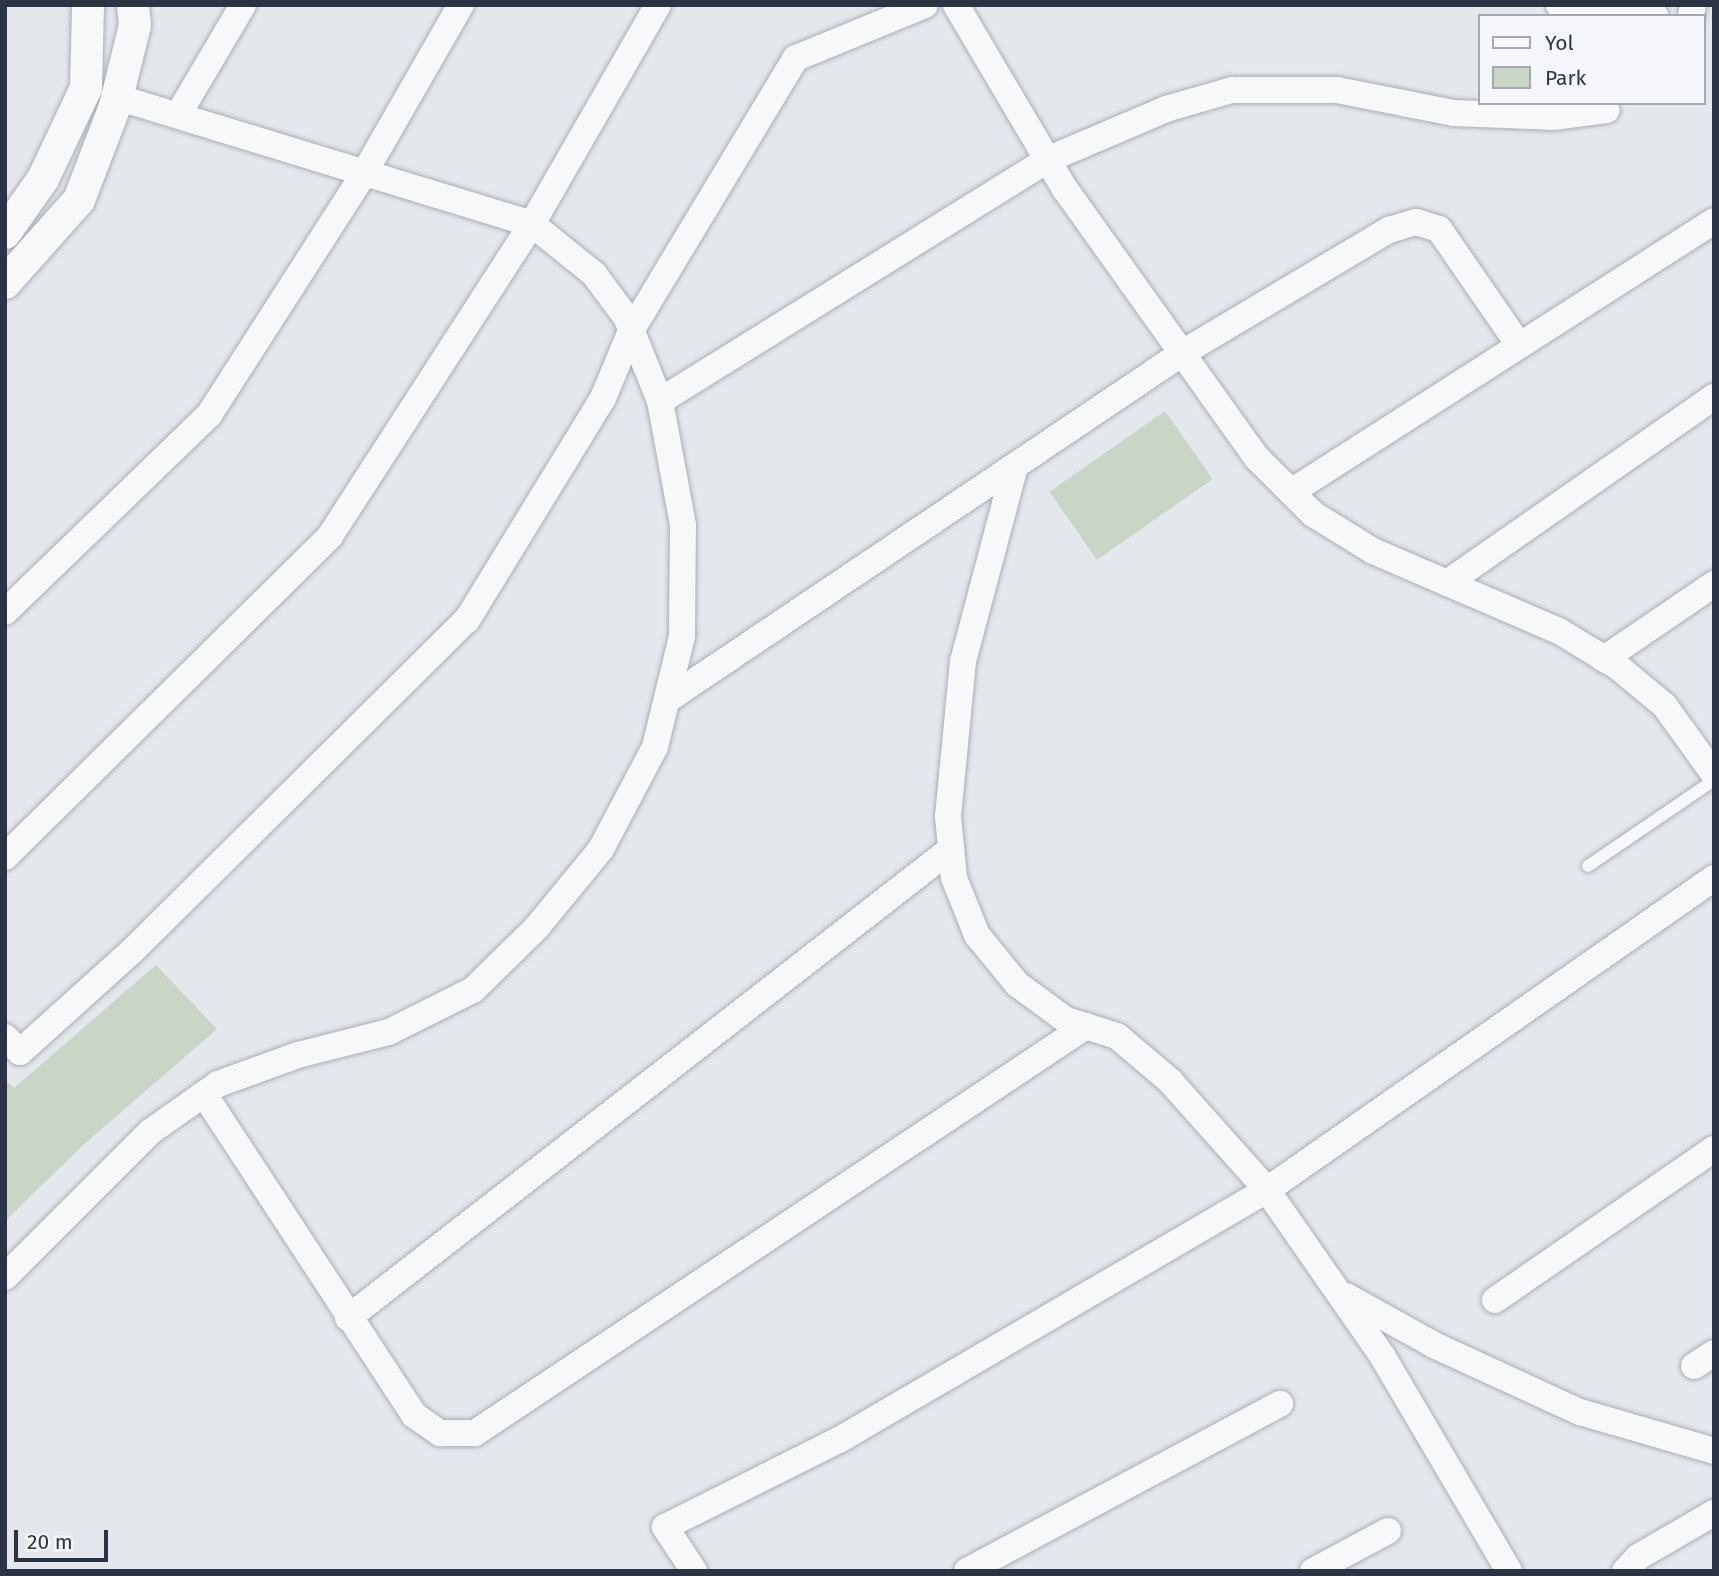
<!DOCTYPE html>
<html>
<head>
<meta charset="utf-8">
<style>
  body { margin:0 }
  #map { position:relative; width:1719px; height:1576px; overflow:hidden; background:#e4e7ec; font-family:"Fira Sans",sans-serif }
  div>[style] { position:absolute }
  [style*='--x'] { left:calc(var(--x)*1px); top:calc(var(--y)*1px); width:calc(var(--w)*1px); rotate:calc(var(--a)*1deg) }
  .green>* { inset:0; background:#c9d6c5; transform-origin:0 0 }
  .roads { filter:drop-shadow(0 0 2px #a9aeb7) drop-shadow(0 0 2px #a9aeb7) }
  .service>* { height:12px; margin:-6px; padding:0 6px; transform-origin:6px; border-radius:6px; background:#f7f8fa }
  .minor>* { height:26px; margin:-13px; padding:0 13px; transform-origin:13px; border-radius:13px; background:#f7f8fa }
  .tertiary>* { height:32px; margin:-16px; padding:0 16px; transform-origin:16px; border-radius:16px; background:#f7f8fa }
  span { translate:-50% -50%; white-space:nowrap; text-align:center; line-height:1.15; -webkit-text-stroke:6px #f4f6f9; paint-order:stroke }
  .frame { position:absolute; inset:0; border:7px solid #2b3445; pointer-events:none }
  .legend { position:absolute; left:1478px; top:14px; width:228px; height:91px; box-sizing:border-box; background:#f4f6f9; border:2px solid #a4a8b1; margin:0; padding:9px 12px; list-style:none; font-size:21px; color:#2b3445 }
  .legend li { display:flex; align-items:center; gap:14px; height:35px }
  .legend b { width:35px; border:2px solid #a4a8b1 }
  .scale { position:absolute; left:14px; top:1530px; width:94px; height:32px; box-sizing:border-box; border:4px solid #2b3445; border-top:0; padding-left:9px; font-size:21px; line-height:24px; white-space:nowrap; color:#2b3445; -webkit-text-stroke:5px #f4f6f9; paint-order:stroke }
</style>
</head>
<body>
<div id="map">
  <div class="green">
    <i style="left:1165px;top:411px;width:83px;height:141px;rotate:55deg"></i>
    <i style="clip-path:polygon(156px 965px,217px 1029px,82px 1146px,5px 1221px,5px 1079px,14px 1088px)"></i>
  </div>
  <div class="roads">
    <div class="service">
      <i style="--x:1588;--y:866;--w:153;--a:-34.3"></i>
    </div>
    <div class="minor">
      <i style="--x:956;--y:5;--w:214;--a:59.4"></i>
      <i style="--x:1065;--y:189;--w:329;--a:54.5"></i>
      <i style="--x:1256;--y:457;--w:81;--a:45"></i>
      <i style="--x:1313;--y:514;--w:70;--a:31.7"></i>
      <i style="--x:1373;--y:551;--w:202;--a:23.3"></i>
      <i style="--x:1559;--y:631;--w:69;--a:31.4"></i>
      <i style="--x:1618;--y:667;--w:60;--a:39.6"></i>
      <i style="--x:1664;--y:705;--w:85;--a:54.1"></i>
      <i style="--x:1559;--y:5;--w:97;--a:6.5"></i>
      <i style="--x:1691;--y:16;--w:11;--a:-80"></i>
      <i style="--x:178;--y:115;--w:128;--a:-59.4"></i>
      <i style="--x:660;--y:401;--w:458;--a:-31.9"></i>
      <i style="--x:1049;--y:159;--w:127;--a:-23.1"></i>
      <i style="--x:1166;--y:109;--w:69;--a:-16.1"></i>
      <i style="--x:1232;--y:90;--w:105;--a:0"></i>
      <i style="--x:1337;--y:90;--w:119;--a:11.1"></i>
      <i style="--x:1454;--y:113;--w:99;--a:2.3"></i>
      <i style="--x:1553;--y:117;--w:54;--a:-7.4"></i>
      <i style="--x:1015;--y:466;--w:202;--a:104.9"></i>
      <i style="--x:963;--y:661;--w:156;--a:95.5"></i>
      <i style="--x:948;--y:816;--w:62;--a:84.5"></i>
      <i style="--x:954;--y:878;--w:61;--a:68"></i>
      <i style="--x:977;--y:935;--w:63;--a:50.8"></i>
      <i style="--x:1017;--y:984;--w:61;--a:36.3"></i>
      <i style="--x:1066;--y:1020;--w:53;--a:17.4"></i>
      <i style="--x:1117;--y:1036;--w:70;--a:40.3"></i>
      <i style="--x:1170;--y:1081;--w:146;--a:48.3"></i>
      <i style="--x:1267;--y:1190;--w:203;--a:55.2"></i>
      <i style="--x:1383;--y:1357;--w:248;--a:59.5"></i>
      <i style="--x:1291;--y:492;--w:502;--a:-32.65"></i>
      <i style="--x:1447;--y:583;--w:325;--a:-34.9"></i>
      <i style="--x:5;--y:612;--w:284;--a:-44"></i>
      <i style="--x:209;--y:415;--w:291;--a:-57.3"></i>
      <i style="--x:366;--y:170;--w:190;--a:-60.1"></i>
      <i style="--x:1604;--y:659;--w:133;--a:-34.3"></i>
      <i style="--x:667;--y:700;--w:623;--a:-33.95"></i>
      <i style="--x:1184;--y:352;--w:239;--a:-30.8"></i>
      <i style="--x:1389;--y:230;--w:28;--a:-17"></i>
      <i style="--x:1416;--y:222;--w:24;--a:17"></i>
      <i style="--x:1439;--y:229;--w:141;--a:55.4"></i>
      <i style="--x:5;--y:857;--w:457;--a:-44.6"></i>
      <i style="--x:330;--y:536;--w:372;--a:-57.1"></i>
      <i style="--x:532;--y:224;--w:253;--a:-60.1"></i>
      <i style="--x:5;--y:1037;--w:21;--a:45"></i>
      <i style="--x:20;--y:1052;--w:151;--a:-42"></i>
      <i style="--x:132;--y:951;--w:471;--a:-44.7"></i>
      <i style="--x:467;--y:620;--w:260;--a:-58.5"></i>
      <i style="--x:603;--y:398;--w:73;--a:-67.3"></i>
      <i style="--x:631;--y:331;--w:319;--a:-58.9"></i>
      <i style="--x:796;--y:58;--w:139;--a:-22.3"></i>
      <i style="--x:204;--y:1094;--w:384;--a:56.8"></i>
      <i style="--x:414;--y:1415;--w:32;--a:35"></i>
      <i style="--x:440;--y:1433;--w:35;--a:0"></i>
      <i style="--x:475;--y:1433;--w:734;--a:-33.67"></i>
      <i style="--x:5;--y:1277;--w:205;--a:-45"></i>
      <i style="--x:150;--y:1132;--w:83;--a:-35.2"></i>
      <i style="--x:218;--y:1084;--w:85;--a:-19.9"></i>
      <i style="--x:298;--y:1055;--w:94;--a:-14.2"></i>
      <i style="--x:389;--y:1032;--w:94;--a:-26.6"></i>
      <i style="--x:473;--y:990;--w:90;--a:-44.5"></i>
      <i style="--x:537;--y:927;--w:101;--a:-50.6"></i>
      <i style="--x:601;--y:849;--w:115;--a:-62.1"></i>
      <i style="--x:655;--y:747;--w:114;--a:-76.3"></i>
      <i style="--x:682;--y:636;--w:111;--a:-89.5"></i>
      <i style="--x:683;--y:525;--w:126;--a:-100.5"></i>
      <i style="--x:660;--y:401;--w:91;--a:-112"></i>
      <i style="--x:626;--y:317;--w:54;--a:-126.7"></i>
      <i style="--x:594;--y:274;--w:80;--a:-141.1"></i>
      <i style="--x:532;--y:224;--w:434;--a:-163"></i>
      <i style="--x:1346;--y:1296;--w:101;--a:29.1"></i>
      <i style="--x:1434;--y:1345;--w:161;--a:24.7"></i>
      <i style="--x:1580;--y:1412;--w:140;--a:16.2"></i>
      <i style="--x:1495;--y:1300;--w:266;--a:-34.6"></i>
      <i style="--x:348;--y:1318;--w:764;--a:-37.87"></i>
      <i style="--x:1694;--y:1366;--w:24;--a:-33"></i>
      <i style="--x:694;--y:1571;--w:53;--a:-123.4"></i>
      <i style="--x:665;--y:1527;--w:195;--a:-26.6"></i>
      <i style="--x:839;--y:1440;--w:496;--a:-30.3"></i>
      <i style="--x:1267;--y:1190;--w:545;--a:-34.91"></i>
      <i style="--x:967;--y:1571;--w:355;--a:-28.1"></i>
      <i style="--x:1313;--y:1571;--w:85;--a:-28.1"></i>
      <i style="--x:1625;--y:1571;--w:19;--a:-47"></i>
      <i style="--x:1638;--y:1557;--w:88;--a:-30.1"></i>
    </div>
    <div class="tertiary">
      <i style="--x:5;--y:233;--w:66;--a:-54.9"></i>
      <i style="--x:43;--y:179;--w:101;--a:-64.7"></i>
      <i style="--x:86;--y:88;--w:83;--a:-88.6"></i>
      <i style="--x:5;--y:283;--w:111;--a:-48.3"></i>
      <i style="--x:79;--y:200;--w:101;--a:-69"></i>
      <i style="--x:115;--y:106;--w:83;--a:-76.1"></i>
      <i style="--x:135;--y:25;--w:20;--a:-96"></i>
    </div>
  </div>
  <div class="frame"></div>
  <ul class="legend">
  <li><b style="height:9px;background:#f7f8fa"></b>Yol</li>
  <li><b style="height:19px;background:#c9d6c5"></b>Park</li>
  </ul>
  <div class="scale">20 m</div>
</div>
</body>
</html>
